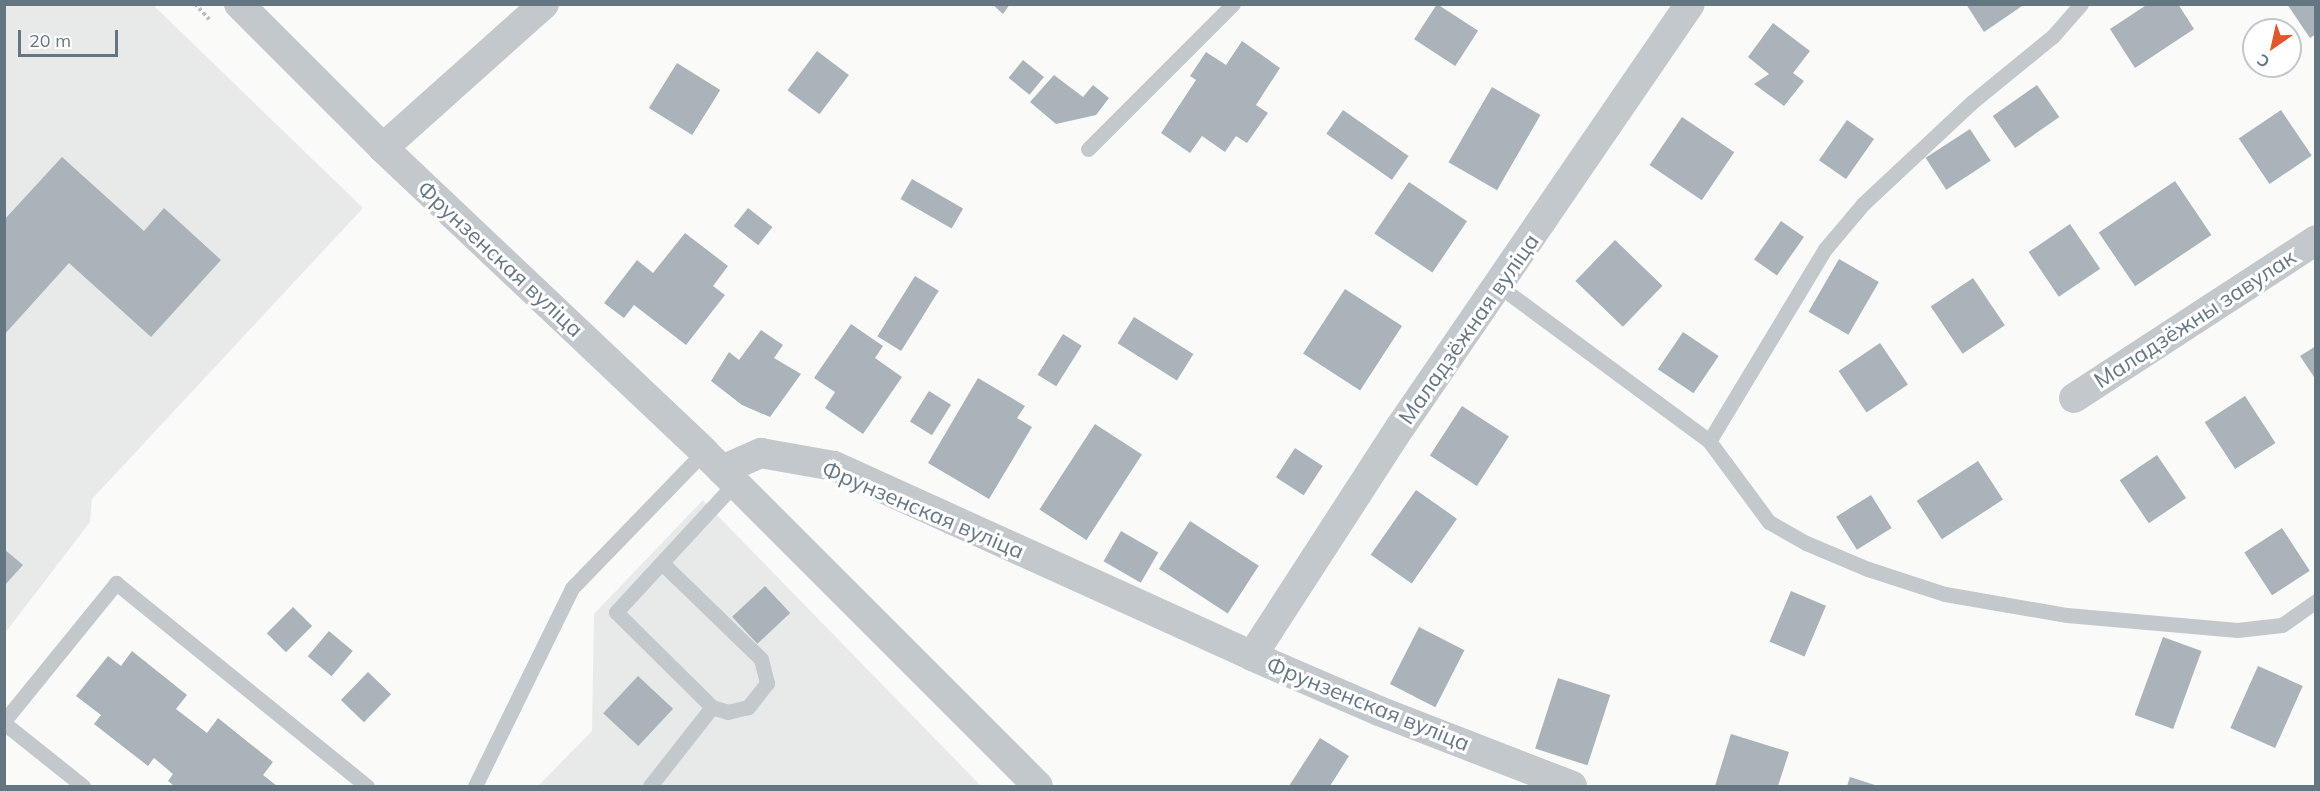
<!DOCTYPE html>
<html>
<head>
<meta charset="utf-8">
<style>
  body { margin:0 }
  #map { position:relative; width:2320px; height:791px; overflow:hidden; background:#fafaf8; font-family:Mulish,sans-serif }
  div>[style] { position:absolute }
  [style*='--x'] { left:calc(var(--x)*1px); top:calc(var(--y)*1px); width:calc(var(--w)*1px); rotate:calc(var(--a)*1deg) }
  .built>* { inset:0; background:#e8e9e9 }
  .building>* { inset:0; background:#aab3b9; transform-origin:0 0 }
  .path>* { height:4px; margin-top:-2px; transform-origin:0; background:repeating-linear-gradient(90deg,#bbbfc2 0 3px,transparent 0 6px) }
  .service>* { height:15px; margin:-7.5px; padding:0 7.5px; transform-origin:7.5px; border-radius:7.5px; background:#c3c8cc }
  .minor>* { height:30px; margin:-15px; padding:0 15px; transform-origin:15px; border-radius:15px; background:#c3c8cc }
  span { translate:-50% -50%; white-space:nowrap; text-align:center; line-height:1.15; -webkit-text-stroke:6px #fff; paint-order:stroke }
  .street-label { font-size:22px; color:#657683 }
  .frame { position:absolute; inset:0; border:6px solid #657683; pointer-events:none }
  .north { position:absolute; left:2242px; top:18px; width:60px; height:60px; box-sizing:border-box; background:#fff; border:2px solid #c1c8cd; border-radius:50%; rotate:214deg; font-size:16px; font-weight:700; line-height:24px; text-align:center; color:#657683 }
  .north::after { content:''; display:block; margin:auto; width:21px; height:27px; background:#e4572e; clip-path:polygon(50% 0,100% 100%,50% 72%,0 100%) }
  .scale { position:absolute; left:18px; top:30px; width:100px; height:27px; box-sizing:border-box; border:3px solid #657683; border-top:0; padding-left:8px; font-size:18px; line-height:21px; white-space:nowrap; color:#657683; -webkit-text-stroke:4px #fff; paint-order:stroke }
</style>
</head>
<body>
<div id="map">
  <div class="built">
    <i style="clip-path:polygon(5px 5px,153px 5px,363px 208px,92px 499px,90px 522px,5px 633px)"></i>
    <i style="clip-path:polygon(703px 500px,713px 511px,981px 786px,538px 786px,592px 731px,594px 614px)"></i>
  </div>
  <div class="building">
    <i style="clip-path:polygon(992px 4px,1010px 4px,1003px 14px)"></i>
    <i style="left:1437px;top:4px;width:49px;height:42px;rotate:33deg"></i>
    <i style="clip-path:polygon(1966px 4px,2025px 4px,1984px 32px)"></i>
    <i style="clip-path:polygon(2148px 4px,2178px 4px,2194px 29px,2135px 68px,2110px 29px)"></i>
    <i style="clip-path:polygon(2287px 4px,2316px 4px,2316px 34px,2310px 38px)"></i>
    <i style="clip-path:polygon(1773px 23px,1810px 51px,1793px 73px,1804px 81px,1784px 106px,1754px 84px,1769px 74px,1748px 57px)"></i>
    <i style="clip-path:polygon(1242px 41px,1280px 68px,1256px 105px,1268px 113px,1247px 143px,1236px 136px,1225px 152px,1202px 136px,1190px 153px,1161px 133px,1196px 80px,1190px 76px,1206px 52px,1226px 65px)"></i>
    <i style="left:817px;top:51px;width:40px;height:49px;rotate:37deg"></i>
    <i style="left:1023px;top:60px;width:27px;height:23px;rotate:39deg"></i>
    <i style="left:677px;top:63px;width:51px;height:53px;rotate:32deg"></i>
    <i style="clip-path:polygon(1054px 75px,1083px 97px,1093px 85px,1109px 98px,1096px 115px,1056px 124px,1030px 102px)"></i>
    <i style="left:2037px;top:85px;width:39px;height:54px;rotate:55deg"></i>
    <i style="left:1492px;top:87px;width:56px;height:87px;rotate:30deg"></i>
    <i style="left:1343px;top:110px;width:80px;height:29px;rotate:35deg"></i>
    <i style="left:2281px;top:110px;width:55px;height:51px;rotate:56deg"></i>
    <i style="left:1682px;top:117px;width:63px;height:58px;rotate:34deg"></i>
    <i style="left:1847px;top:120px;width:33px;height:49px;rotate:35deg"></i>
    <i style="left:1970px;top:129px;width:38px;height:53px;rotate:57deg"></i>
    <i style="clip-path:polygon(62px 157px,144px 231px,164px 208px,221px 260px,151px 337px,69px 263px,4px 335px,4px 220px)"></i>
    <i style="left:912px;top:179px;width:59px;height:23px;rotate:30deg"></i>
    <i style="left:2175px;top:181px;width:65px;height:92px;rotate:56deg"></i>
    <i style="left:1409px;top:182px;width:70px;height:62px;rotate:34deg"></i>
    <i style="left:748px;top:208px;width:31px;height:23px;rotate:38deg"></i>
    <i style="left:1781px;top:221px;width:28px;height:47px;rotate:35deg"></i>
    <i style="left:2070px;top:224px;width:54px;height:50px;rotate:56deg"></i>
    <i style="clip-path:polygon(685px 233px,728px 266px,713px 286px,725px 295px,686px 345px,634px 305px,624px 318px,604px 303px,637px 260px,653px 273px)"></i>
    <i style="left:1615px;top:240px;width:66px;height:57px;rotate:44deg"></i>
    <i style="left:1839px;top:259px;width:46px;height:61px;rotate:30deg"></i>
    <i style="left:915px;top:276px;width:28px;height:71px;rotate:32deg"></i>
    <i style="left:1973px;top:278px;width:57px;height:51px;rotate:56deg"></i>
    <i style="left:1345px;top:289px;width:68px;height:77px;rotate:33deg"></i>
    <i style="left:1134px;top:317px;width:70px;height:31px;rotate:32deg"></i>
    <i style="clip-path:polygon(851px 324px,883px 346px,875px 358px,902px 377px,863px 434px,825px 408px,835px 392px,814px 378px)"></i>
    <i style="clip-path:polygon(761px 330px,783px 345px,774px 358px,801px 374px,770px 417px,742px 405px,711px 381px,729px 352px,739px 360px)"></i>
    <i style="left:1683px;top:332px;width:43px;height:45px;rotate:34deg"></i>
    <i style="left:1063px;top:334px;width:22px;height:48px;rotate:32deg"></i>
    <i style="left:1880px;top:343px;width:50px;height:50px;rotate:56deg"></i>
    <i style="clip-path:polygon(2316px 346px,2316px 380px,2300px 356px)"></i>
    <i style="clip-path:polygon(978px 378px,1025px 406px,1017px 418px,1032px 427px,989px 499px,928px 463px)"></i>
    <i style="left:929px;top:391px;width:26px;height:36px;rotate:32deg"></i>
    <i style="left:2245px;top:396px;width:56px;height:48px;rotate:57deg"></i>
    <i style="left:1462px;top:406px;width:56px;height:59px;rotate:33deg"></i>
    <i style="left:1095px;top:424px;width:56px;height:102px;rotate:33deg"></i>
    <i style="left:1295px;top:448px;width:33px;height:35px;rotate:33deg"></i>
    <i style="left:2157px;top:455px;width:52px;height:45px;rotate:56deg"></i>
    <i style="left:1978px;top:461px;width:46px;height:73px;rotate:57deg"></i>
    <i style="left:1416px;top:490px;width:50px;height:79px;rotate:35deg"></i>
    <i style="left:1871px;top:495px;width:39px;height:41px;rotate:58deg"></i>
    <i style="left:1190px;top:521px;width:82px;height:57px;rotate:33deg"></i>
    <i style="left:2282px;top:528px;width:51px;height:45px;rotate:57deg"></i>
    <i style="left:1121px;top:531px;width:43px;height:35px;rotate:30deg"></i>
    <i style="clip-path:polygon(4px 549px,23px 565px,4px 586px)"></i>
    <i style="left:765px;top:586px;width:37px;height:45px;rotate:47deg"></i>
    <i style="left:1791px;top:591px;width:38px;height:55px;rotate:23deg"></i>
    <i style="left:293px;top:607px;width:27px;height:37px;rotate:45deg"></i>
    <i style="left:1419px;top:627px;width:51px;height:64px;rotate:27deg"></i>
    <i style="left:329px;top:631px;width:31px;height:33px;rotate:40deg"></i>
    <i style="left:2163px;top:637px;width:41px;height:83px;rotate:20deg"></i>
    <i style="clip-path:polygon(132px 651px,187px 695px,176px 709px,207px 733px,218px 718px,273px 762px,263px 775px,277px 786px,174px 786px,168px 781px,173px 774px,154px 758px,148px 766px,94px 724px,101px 715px,76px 696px,108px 656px,121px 666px)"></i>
    <i style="left:2258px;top:666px;width:49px;height:68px;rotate:24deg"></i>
    <i style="left:368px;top:672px;width:32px;height:39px;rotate:44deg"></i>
    <i style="left:638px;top:676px;width:48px;height:51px;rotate:43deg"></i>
    <i style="left:1558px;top:678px;width:55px;height:74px;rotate:18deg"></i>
    <i style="clip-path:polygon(1731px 734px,1789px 752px,1778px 786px,1715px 786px)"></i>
    <i style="clip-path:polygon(1320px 738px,1349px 756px,1330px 786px,1289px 786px)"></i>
    <i style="clip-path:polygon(1850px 777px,1878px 786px,1847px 786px)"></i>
  </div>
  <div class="path">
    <i style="--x:195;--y:4;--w:21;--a:47"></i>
  </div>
  <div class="service">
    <i style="--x:2081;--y:4;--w:43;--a:131.2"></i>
    <i style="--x:2053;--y:36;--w:104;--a:140.8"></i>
    <i style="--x:1972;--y:102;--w:149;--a:136.9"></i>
    <i style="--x:1863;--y:204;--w:59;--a:130.2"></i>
    <i style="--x:1825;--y:249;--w:224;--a:121.1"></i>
    <i style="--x:1709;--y:441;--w:101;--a:53.5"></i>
    <i style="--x:1769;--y:522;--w:43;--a:29.6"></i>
    <i style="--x:1806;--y:543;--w:67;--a:22.8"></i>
    <i style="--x:1868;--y:569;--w:81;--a:18"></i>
    <i style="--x:1945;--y:594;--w:124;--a:9.8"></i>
    <i style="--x:2067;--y:615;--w:171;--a:5"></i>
    <i style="--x:2237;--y:630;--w:45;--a:-6.3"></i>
    <i style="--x:2282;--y:625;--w:42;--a:-35.2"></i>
    <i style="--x:1088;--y:149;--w:205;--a:-45"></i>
    <i style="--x:1499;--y:286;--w:261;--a:36.4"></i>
    <i style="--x:663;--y:564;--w:136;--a:44.1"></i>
    <i style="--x:761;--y:659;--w:25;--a:76"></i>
    <i style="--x:767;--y:683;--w:31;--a:128"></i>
    <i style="--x:748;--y:707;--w:21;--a:166"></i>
    <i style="--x:728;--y:712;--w:17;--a:-163"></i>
    <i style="--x:4;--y:721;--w:178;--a:-50.9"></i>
    <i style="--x:116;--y:583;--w:323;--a:39"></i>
    <i style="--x:4;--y:723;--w:101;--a:38.6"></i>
    <i style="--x:475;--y:786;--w:220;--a:-63.9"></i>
    <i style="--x:572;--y:588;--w:190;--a:-45.9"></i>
    <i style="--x:650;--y:786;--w:100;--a:-51.9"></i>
    <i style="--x:712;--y:707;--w:135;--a:-135.3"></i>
    <i style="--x:616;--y:612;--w:174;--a:-47.3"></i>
  </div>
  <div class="minor">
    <i style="--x:239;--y:4;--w:204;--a:45"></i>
    <i style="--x:383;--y:148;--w:442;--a:43.4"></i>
    <i style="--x:704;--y:452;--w:472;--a:45"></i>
    <i style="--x:383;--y:148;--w:216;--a:-41.8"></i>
    <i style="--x:2074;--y:398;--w:289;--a:-33.1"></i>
    <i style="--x:722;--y:470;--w:43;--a:-23.6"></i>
    <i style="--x:761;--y:453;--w:74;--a:10.1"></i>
    <i style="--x:834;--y:466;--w:459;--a:24.4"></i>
    <i style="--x:1252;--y:656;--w:138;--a:23.4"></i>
    <i style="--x:1379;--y:711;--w:207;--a:21.2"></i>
    <i style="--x:1252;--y:656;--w:274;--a:-57.1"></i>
    <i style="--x:1401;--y:426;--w:511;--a:-55.6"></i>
  </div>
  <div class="street-label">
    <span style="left:500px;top:259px;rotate:43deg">Фрунзенская вуліца</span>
    <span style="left:2195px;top:319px;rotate:-33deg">Маладзёжны завулак</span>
    <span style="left:1469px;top:329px;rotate:-55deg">Маладзёжная вуліца</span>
    <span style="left:923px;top:510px;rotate:23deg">Фрунзенская вуліца</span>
    <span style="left:1368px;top:704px;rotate:22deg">Фрунзенская вуліца</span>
  </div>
  <div class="frame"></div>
  <div class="north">С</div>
  <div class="scale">20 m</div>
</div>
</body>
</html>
